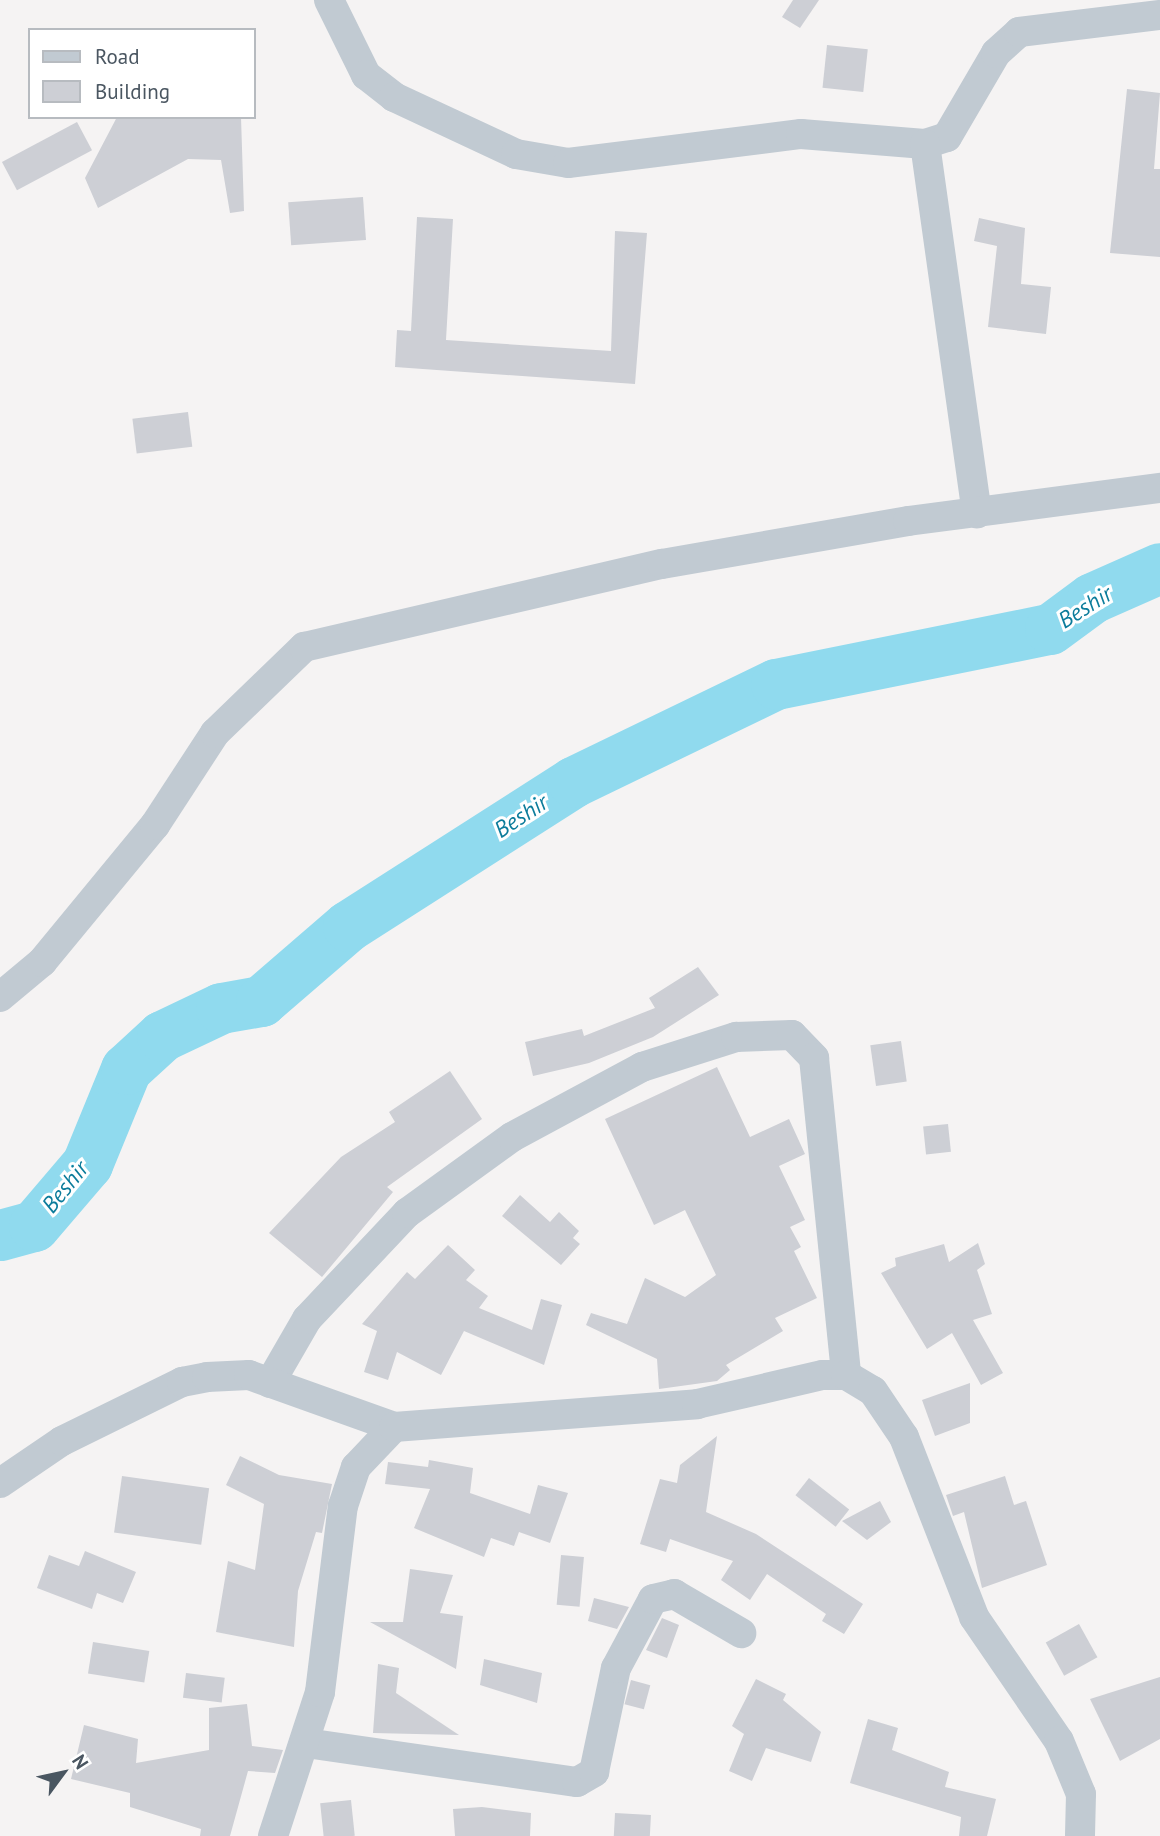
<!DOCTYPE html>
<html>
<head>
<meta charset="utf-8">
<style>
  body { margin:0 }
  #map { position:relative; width:1160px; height:1836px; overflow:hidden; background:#f5f3f3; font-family:"PT Sans",sans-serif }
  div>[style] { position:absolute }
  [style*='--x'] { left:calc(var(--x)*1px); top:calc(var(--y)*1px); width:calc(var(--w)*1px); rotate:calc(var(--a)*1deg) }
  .river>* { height:51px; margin:-25.5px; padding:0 25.5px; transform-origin:25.5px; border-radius:25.5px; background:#90daee }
  .building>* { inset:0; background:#cdcfd5; transform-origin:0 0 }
  .minor>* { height:30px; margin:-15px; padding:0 15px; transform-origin:15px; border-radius:15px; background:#c1cad2 }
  span { translate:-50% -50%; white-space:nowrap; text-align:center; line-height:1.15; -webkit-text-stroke:6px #fff; paint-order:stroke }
  .water-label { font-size:23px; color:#0c7c9b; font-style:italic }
  .legend { position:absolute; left:28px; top:28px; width:228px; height:91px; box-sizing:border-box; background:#fff; border:2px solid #b7bbc0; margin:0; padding:9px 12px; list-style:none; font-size:21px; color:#4a5661 }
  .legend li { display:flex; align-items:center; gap:14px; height:35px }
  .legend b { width:35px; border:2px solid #b7bbc0 }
  .north { position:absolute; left:28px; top:1738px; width:70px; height:70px; -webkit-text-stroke:5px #fff; paint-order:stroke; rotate:57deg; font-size:19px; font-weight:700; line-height:28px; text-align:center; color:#4a5661 }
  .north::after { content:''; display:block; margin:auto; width:24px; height:32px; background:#4a5661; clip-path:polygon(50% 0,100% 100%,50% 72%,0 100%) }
</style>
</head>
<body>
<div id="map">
  <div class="river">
    <i style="--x:0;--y:1235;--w:35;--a:-15"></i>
    <i style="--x:34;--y:1226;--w:82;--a:-49.5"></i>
    <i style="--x:87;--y:1164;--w:103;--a:-67.7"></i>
    <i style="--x:126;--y:1069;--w:49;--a:-42.5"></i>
    <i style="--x:162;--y:1036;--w:65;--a:-25.4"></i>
    <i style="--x:221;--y:1008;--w:41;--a:-9.9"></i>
    <i style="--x:261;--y:1001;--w:115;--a:-40.8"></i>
    <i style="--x:348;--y:926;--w:267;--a:-32.6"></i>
    <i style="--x:573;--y:782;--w:225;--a:-25.8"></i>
    <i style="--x:776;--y:684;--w:279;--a:-11.4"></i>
    <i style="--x:1050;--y:629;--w:52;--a:-36.4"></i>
    <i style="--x:1092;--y:598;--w:74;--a:-23.8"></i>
  </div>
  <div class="building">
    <i style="clip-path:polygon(793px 0,819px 0,800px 28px,782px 17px)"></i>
    <i style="left:827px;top:45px;width:41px;height:43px;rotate:6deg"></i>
    <i style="clip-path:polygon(1127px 89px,1160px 93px,1154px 169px,1160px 169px,1160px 257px,1110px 253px)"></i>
    <i style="clip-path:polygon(117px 117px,241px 117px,244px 211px,230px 213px,221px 160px,188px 159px,98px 208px,85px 178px)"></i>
    <i style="left:77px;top:122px;width:32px;height:85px;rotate:62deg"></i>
    <i style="left:363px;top:197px;width:43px;height:75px;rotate:86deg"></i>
    <i style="clip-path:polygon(417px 217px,453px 219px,446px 340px,611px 351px,615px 231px,647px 233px,635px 384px,395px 367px,397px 330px,411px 331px)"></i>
    <i style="clip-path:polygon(979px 218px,1025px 228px,1021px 284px,1051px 287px,1046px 334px,988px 327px,997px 246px,974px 241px)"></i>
    <i style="left:188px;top:412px;width:35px;height:56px;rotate:83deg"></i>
    <i style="clip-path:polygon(698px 967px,719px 995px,653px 1037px,589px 1063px,533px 1076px,525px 1042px,582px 1029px,584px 1036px,655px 1008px,649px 998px)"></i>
    <i style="left:901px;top:1041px;width:41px;height:31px;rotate:82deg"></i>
    <i style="clip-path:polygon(717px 1067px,750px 1137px,789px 1119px,805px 1154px,779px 1166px,805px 1220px,790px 1227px,801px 1247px,794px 1251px,817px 1298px,775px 1318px,783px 1331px,726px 1365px,730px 1370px,717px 1381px,659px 1389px,657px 1359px,586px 1325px,591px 1313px,627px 1324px,645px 1278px,685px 1297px,716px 1275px,685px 1210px,654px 1225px,605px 1119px)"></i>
    <i style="clip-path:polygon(450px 1071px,482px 1119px,387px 1187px,393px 1192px,322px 1277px,269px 1233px,341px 1157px,395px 1122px,389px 1112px)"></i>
    <i style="left:948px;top:1124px;width:28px;height:25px;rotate:84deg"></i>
    <i style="clip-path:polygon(520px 1195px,550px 1222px,559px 1212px,579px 1231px,573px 1238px,580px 1244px,561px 1265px,502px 1216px)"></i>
    <i style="clip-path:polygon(978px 1243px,985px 1264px,977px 1270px,992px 1314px,973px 1320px,1003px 1373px,981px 1385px,952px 1333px,927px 1349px,881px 1273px,896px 1266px,895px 1258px,944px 1244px,949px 1262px)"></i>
    <i style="clip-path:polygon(448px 1245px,475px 1270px,466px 1280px,488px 1296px,479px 1308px,532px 1330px,541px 1299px,562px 1305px,544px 1365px,464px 1331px,441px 1375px,397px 1352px,388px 1380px,364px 1372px,377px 1331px,362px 1324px,407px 1272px,415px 1279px)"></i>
    <i style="clip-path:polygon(970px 1383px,970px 1423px,935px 1436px,922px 1400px)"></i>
    <i style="clip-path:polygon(717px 1436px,706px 1512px,756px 1534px,863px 1604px,844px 1634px,822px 1621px,826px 1614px,767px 1574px,750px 1600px,721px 1580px,733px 1561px,670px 1539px,666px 1552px,640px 1544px,660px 1479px,677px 1483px,680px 1465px)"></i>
    <i style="clip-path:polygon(240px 1456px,279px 1475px,332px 1484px,322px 1533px,316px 1532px,298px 1591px,294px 1647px,216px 1632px,228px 1561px,255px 1570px,264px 1504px,226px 1485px)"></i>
    <i style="clip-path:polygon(429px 1460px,473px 1468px,470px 1493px,530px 1514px,538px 1485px,568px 1493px,550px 1543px,519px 1532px,514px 1546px,491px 1538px,484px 1557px,414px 1528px,430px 1489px,385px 1484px,388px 1462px,428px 1467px)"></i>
    <i style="left:122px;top:1476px;width:88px;height:57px;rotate:8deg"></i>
    <i style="clip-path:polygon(1005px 1476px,1014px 1505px,1026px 1501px,1047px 1565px,982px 1588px,964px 1512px,953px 1516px,946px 1495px)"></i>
    <i style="left:809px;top:1478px;width:51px;height:22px;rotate:38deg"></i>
    <i style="clip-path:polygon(880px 1501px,891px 1522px,867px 1540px,842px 1521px)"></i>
    <i style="clip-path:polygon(85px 1551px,136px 1572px,123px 1603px,97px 1593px,92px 1609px,37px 1588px,49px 1555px,79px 1566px)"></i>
    <i style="left:561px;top:1555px;width:23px;height:50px;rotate:5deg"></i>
    <i style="clip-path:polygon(410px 1569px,453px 1575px,440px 1613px,463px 1616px,456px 1669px,370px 1622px,403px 1622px)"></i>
    <i style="clip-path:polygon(594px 1598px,629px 1607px,617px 1629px,588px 1621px)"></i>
    <i style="clip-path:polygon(662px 1618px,679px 1625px,667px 1658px,646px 1650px)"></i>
    <i style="left:1079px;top:1624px;width:38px;height:38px;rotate:61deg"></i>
    <i style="left:93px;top:1642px;width:57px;height:32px;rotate:9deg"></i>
    <i style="clip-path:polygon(484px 1659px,542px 1673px,537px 1703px,480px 1685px)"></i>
    <i style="clip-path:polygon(378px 1664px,399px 1668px,396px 1693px,459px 1735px,373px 1733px)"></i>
    <i style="left:186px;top:1673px;width:39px;height:25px;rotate:7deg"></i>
    <i style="clip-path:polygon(1160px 1677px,1160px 1739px,1120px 1761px,1090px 1699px)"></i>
    <i style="clip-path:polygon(756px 1679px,786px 1694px,783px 1700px,821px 1732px,811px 1762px,766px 1748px,752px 1781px,729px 1771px,744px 1734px,732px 1726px)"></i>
    <i style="left:631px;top:1680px;width:20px;height:25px;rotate:15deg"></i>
    <i style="clip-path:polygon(247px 1704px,252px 1746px,283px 1750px,275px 1773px,248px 1771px,230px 1836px,200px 1836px,201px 1829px,130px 1807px,130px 1793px,71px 1779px,84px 1725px,138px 1739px,136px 1763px,209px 1750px,209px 1708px)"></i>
    <i style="clip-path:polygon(868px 1719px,898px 1728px,892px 1750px,949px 1772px,945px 1787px,996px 1799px,987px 1836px,959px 1836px,961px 1817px,850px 1783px)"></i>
    <i style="left:351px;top:1800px;width:36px;height:31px;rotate:84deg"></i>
    <i style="clip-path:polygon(482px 1807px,531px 1813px,530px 1836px,455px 1836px,453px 1809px)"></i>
    <i style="left:615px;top:1813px;width:36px;height:23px;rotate:3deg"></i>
  </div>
  <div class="minor">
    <i style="--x:329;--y:0;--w:84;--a:63.7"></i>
    <i style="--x:366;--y:75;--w:36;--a:38"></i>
    <i style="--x:394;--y:97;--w:135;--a:25"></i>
    <i style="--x:516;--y:154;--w:53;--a:9.8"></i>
    <i style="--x:568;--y:163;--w:235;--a:-7.1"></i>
    <i style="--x:801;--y:134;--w:124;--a:4.6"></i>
    <i style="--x:925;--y:144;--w:23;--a:-18"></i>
    <i style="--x:947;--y:137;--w:97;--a:-59.7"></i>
    <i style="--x:996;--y:53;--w:31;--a:-42"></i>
    <i style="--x:1019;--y:32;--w:142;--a:-6.9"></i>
    <i style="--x:925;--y:144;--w:373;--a:82"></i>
    <i style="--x:0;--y:997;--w:55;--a:-39.8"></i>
    <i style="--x:42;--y:962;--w:178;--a:-50.5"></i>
    <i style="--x:155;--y:825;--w:110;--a:-56.9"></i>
    <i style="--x:215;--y:733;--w:124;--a:-44"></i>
    <i style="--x:304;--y:647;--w:367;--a:-13.1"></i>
    <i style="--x:662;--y:564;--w:250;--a:-9.9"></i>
    <i style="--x:908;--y:521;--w:254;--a:-7.5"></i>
    <i style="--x:270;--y:1383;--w:74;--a:-60"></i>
    <i style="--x:307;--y:1319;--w:146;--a:-46.7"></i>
    <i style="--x:407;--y:1213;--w:130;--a:-35.9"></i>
    <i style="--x:512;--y:1137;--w:148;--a:-28.3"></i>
    <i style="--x:642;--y:1067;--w:99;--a:-17.7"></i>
    <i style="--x:736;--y:1037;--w:56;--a:-2"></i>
    <i style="--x:792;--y:1035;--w:32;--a:46"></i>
    <i style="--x:814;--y:1058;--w:319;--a:84.2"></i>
    <i style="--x:0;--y:1483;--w:75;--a:-34.1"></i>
    <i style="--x:62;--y:1441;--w:134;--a:-26.2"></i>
    <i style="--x:182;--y:1382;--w:25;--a:-11"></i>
    <i style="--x:207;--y:1377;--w:42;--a:-2.7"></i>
    <i style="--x:249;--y:1375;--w:154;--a:19.7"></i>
    <i style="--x:306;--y:1743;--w:274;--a:8.2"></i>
    <i style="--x:577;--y:1782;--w:20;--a:-30"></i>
    <i style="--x:594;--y:1772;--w:106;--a:-78.1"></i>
    <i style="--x:616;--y:1668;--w:78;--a:-61.8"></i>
    <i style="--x:653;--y:1599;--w:22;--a:-13"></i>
    <i style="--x:674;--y:1594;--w:78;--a:30.2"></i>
    <i style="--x:273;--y:1836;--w:151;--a:-71.9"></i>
    <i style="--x:320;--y:1692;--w:187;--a:-83"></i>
    <i style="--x:343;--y:1506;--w:41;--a:-71.6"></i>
    <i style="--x:356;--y:1467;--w:55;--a:-46.5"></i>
    <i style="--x:394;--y:1427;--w:304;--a:-4.3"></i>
    <i style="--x:697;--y:1404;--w:129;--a:-13"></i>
    <i style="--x:823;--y:1375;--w:23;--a:0"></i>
    <i style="--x:846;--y:1375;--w:31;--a:31"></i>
    <i style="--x:873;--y:1391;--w:55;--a:56"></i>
    <i style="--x:904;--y:1437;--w:193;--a:68.7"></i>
    <i style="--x:974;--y:1617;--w:150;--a:55.6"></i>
    <i style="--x:1059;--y:1741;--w:57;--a:67.5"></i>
    <i style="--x:1081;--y:1794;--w:42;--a:91.4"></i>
  </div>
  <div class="water-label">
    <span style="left:1085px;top:607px;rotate:-32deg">Beshir</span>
    <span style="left:521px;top:816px;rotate:-33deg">Beshir</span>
    <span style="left:65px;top:1187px;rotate:-51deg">Beshir</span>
  </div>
  <ul class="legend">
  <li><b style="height:9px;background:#c1cad2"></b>Road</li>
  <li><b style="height:19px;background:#cdcfd5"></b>Building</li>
  </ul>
  <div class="north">N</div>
</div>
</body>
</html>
